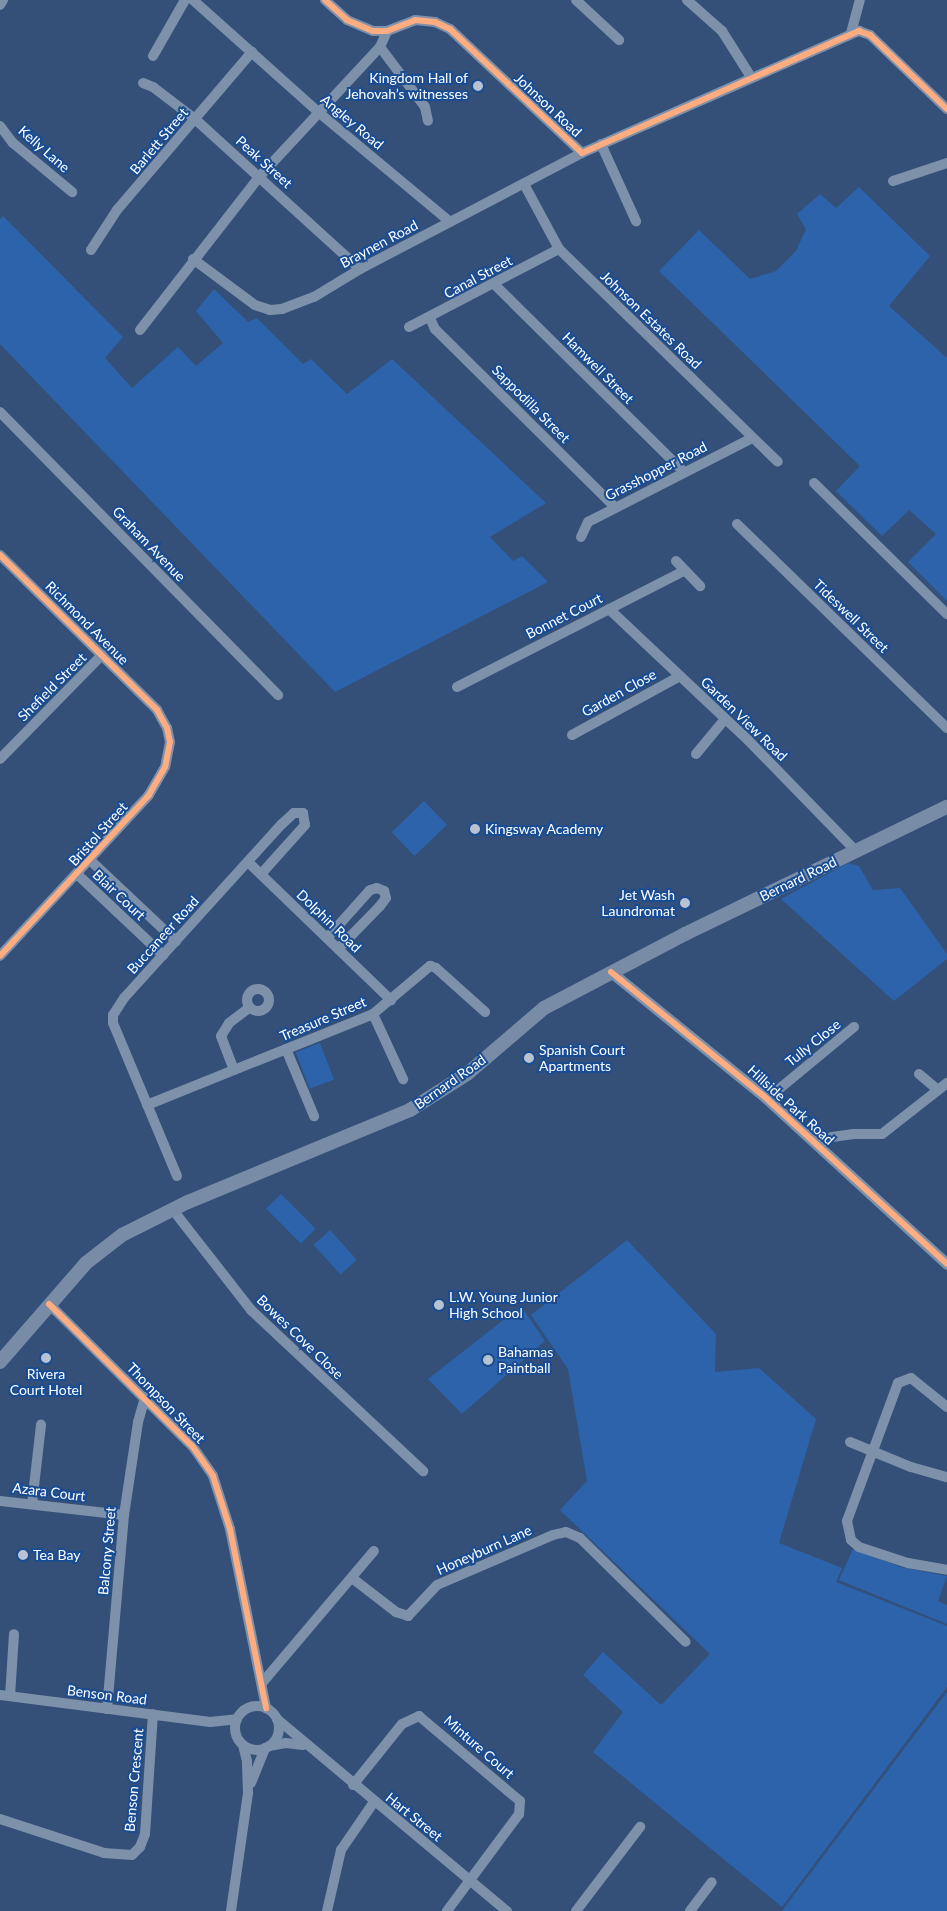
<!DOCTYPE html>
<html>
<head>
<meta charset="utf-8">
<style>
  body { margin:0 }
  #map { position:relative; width:947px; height:1911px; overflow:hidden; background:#345078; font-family:Lato,sans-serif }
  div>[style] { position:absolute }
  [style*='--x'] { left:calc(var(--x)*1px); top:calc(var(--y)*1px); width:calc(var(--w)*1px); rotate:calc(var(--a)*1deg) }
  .green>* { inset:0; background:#2c63ab; transform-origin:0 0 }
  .minor>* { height:10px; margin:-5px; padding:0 5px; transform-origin:5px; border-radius:5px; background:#7d91ab }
  .minor>.ring { margin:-5px; padding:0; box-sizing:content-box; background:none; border:10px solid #7d91ab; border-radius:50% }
  .tertiary>* { height:11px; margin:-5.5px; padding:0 5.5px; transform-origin:5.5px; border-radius:5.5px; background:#7d91ab }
  .secondary>* { height:14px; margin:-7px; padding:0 7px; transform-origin:7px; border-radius:7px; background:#788ca7 }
  .cycleway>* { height:6px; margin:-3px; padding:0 3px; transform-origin:3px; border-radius:3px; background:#ffac80 }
  .dots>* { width:14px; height:14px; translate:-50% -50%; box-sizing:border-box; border:2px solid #184c94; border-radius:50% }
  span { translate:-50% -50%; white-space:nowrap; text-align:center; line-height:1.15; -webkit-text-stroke:4px #184c94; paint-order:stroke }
  .poi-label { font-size:14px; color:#fff }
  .right { translate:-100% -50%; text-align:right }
  .left { translate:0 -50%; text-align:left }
  .street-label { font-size:14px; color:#fff }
</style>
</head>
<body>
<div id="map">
  <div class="green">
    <i style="clip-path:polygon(859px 187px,930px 256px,889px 306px,947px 358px,947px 601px,908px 562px,936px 534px,909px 510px,882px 536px,836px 491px,860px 466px,659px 271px,699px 230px,750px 279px,776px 271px,796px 251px,806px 229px,797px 214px,820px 194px,836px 208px)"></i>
    <i style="clip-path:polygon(3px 216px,123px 337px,105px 358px,132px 388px,178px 347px,196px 366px,223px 343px,196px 311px,214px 289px,248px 322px,257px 318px,303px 364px,311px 359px,347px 394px,392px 359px,546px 503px,490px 537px,513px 561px,522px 556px,548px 582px,335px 692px,0 344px,0 219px)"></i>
    <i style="left:424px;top:801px;width:33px;height:45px;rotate:46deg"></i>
    <i style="clip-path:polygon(848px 863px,859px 866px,873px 890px,900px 888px,947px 954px,947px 959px,894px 1001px,781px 899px)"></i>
    <i style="left:320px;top:1043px;width:39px;height:26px;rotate:69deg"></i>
    <i style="left:281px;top:1194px;width:49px;height:21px;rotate:45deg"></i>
    <i style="left:330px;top:1230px;width:40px;height:22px;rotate:48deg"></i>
    <i style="clip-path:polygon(627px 1240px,716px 1334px,715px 1372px,759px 1368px,816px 1419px,779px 1543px,842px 1568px,836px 1582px,947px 1626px,947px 1687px,782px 1907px,593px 1752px,623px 1712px,583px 1675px,603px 1652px,661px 1705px,710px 1654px,560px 1510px,587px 1481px,568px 1369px,531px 1315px)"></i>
    <i style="clip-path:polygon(521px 1306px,545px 1341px,462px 1414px,428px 1379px)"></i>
    <i style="clip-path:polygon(853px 1549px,901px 1567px,947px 1576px,938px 1601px,947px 1605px,947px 1624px,839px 1580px)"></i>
    <i style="clip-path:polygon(947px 1692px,947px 1911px,782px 1911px)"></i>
  </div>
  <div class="minor">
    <i style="--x:193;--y:0;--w:166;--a:41.8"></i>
    <i style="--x:317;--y:111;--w:173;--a:39.8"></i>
    <i style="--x:325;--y:0;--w:30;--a:42"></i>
    <i style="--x:347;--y:20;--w:28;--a:23"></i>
    <i style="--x:373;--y:31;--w:14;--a:0"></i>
    <i style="--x:387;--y:31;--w:30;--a:-21"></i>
    <i style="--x:415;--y:20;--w:20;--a:6"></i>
    <i style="--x:435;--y:22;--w:17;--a:25"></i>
    <i style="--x:450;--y:29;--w:181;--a:43.2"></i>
    <i style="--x:582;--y:153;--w:303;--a:-23.8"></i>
    <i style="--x:859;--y:31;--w:12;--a:20"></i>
    <i style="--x:870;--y:35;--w:107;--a:43.9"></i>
    <i style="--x:576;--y:0;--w:59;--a:42.9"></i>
    <i style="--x:687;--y:0;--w:47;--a:41.5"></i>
    <i style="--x:722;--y:31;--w:54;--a:57.8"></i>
    <i style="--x:0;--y:5;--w:6;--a:-59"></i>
    <i style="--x:851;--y:33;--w:34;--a:-75"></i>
    <i style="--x:380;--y:47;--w:75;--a:53.1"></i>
    <i style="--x:425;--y:107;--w:14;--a:78"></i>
    <i style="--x:153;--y:56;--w:64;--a:-60.3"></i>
    <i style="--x:143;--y:83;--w:11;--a:22"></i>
    <i style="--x:153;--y:87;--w:53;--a:37.3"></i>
    <i style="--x:195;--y:119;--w:223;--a:42.3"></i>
    <i style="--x:0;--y:126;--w:21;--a:53"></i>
    <i style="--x:13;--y:143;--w:77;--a:39.7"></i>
    <i style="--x:601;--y:144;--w:85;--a:65.6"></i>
    <i style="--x:893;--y:181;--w:57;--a:-18.4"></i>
    <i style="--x:524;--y:184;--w:74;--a:61.7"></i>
    <i style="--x:559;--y:249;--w:305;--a:44.2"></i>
    <i style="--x:91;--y:250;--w:48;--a:-57"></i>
    <i style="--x:117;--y:210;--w:208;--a:-49.5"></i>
    <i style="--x:193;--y:259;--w:77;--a:36.6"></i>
    <i style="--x:255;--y:305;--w:16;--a:18"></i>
    <i style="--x:270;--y:310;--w:12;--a:-5"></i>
    <i style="--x:282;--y:309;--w:34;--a:-21"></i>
    <i style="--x:314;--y:297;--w:54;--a:-31.3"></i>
    <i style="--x:360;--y:269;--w:250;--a:-27.6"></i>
    <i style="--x:494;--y:284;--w:267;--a:44.7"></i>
    <i style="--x:430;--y:318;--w:12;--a:66"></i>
    <i style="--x:435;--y:329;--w:253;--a:44.7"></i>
    <i style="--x:409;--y:327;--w:169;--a:-27.5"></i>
    <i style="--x:140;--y:330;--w:195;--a:-52.1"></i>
    <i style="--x:260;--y:176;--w:176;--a:-47.1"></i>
    <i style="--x:380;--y:47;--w:17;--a:-66"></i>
    <i style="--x:0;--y:412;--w:397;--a:45.5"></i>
    <i style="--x:814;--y:483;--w:187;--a:44.6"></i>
    <i style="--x:737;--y:524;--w:293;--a:44.2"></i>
    <i style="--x:581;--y:537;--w:17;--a:-65"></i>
    <i style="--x:588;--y:522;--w:184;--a:-27.1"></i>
    <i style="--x:0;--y:555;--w:221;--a:44.6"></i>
    <i style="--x:157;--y:710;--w:21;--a:61"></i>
    <i style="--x:167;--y:728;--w:14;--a:78"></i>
    <i style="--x:170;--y:742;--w:25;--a:101"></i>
    <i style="--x:165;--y:767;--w:32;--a:120"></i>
    <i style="--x:149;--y:795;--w:219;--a:132.8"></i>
    <i style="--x:676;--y:561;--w:35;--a:46"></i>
    <i style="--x:609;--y:609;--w:191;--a:43.3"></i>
    <i style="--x:748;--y:740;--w:155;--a:45.8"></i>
    <i style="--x:457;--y:687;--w:255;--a:-27.1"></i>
    <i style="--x:572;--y:735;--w:123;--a:-28.6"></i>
    <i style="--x:696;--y:754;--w:45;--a:-50.4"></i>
    <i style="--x:0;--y:759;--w:146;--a:-45.6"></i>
    <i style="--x:91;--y:861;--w:117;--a:43.3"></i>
    <i style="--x:248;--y:862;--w:199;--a:44"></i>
    <i style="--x:78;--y:875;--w:117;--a:43.3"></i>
    <i style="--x:327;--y:938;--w:64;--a:-48.1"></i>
    <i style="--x:370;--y:890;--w:7;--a:-16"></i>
    <i style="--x:377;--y:888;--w:8;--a:23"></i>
    <i style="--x:384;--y:891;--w:7;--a:74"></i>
    <i style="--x:386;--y:898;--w:10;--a:127"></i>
    <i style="--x:380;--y:906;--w:60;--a:134.3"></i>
    <i class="ring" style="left:247px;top:989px;width:12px;height:12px"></i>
    <i style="--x:373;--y:1014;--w:72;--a:65.2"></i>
    <i style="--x:286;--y:1049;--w:73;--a:67.3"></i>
    <i style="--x:234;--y:1070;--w:36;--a:-111"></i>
    <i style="--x:221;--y:1036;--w:15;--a:-58"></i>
    <i style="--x:229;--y:1023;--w:25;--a:-37"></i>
    <i style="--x:919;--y:1074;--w:25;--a:40"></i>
    <i style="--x:767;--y:1099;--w:113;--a:-39.6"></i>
    <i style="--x:147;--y:1105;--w:244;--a:-21.9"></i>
    <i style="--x:373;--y:1014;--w:75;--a:-40.1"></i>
    <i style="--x:430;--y:966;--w:6;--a:18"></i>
    <i style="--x:436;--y:968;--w:66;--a:41.9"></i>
    <i style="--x:817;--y:1145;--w:17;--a:-28"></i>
    <i style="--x:832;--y:1137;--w:22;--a:-8"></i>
    <i style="--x:854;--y:1134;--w:28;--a:0"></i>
    <i style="--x:882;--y:1134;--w:83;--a:-38.1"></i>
    <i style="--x:177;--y:1176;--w:166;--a:-112.7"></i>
    <i style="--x:113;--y:1023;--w:8;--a:-90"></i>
    <i style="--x:113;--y:1015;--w:20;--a:-57"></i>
    <i style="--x:124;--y:998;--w:235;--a:-47.8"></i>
    <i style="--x:282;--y:824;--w:16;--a:-43"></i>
    <i style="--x:294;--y:813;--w:9;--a:0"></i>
    <i style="--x:303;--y:813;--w:12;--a:81"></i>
    <i style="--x:305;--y:825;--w:66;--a:131.9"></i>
    <i style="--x:173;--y:1210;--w:127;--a:52"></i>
    <i style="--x:251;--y:1310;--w:236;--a:43.1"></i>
    <i style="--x:49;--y:1304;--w:203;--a:44.8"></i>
    <i style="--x:193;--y:1447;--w:35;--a:55"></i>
    <i style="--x:213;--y:1476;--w:56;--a:72.2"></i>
    <i style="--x:230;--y:1529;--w:183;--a:78.6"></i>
    <i style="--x:947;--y:1407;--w:46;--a:-141.1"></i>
    <i style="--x:911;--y:1378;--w:14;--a:159"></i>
    <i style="--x:898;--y:1383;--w:147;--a:110.3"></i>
    <i style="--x:847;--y:1521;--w:19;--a:78"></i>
    <i style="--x:851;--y:1540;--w:11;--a:41"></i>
    <i style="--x:859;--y:1547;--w:52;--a:18.1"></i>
    <i style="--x:908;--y:1563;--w:40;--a:10"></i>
    <i style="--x:850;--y:1442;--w:66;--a:22.3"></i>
    <i style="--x:911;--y:1467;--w:37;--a:16"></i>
    <i style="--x:0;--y:1501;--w:125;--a:6.4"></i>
    <i style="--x:32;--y:1504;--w:80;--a:-83.5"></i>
    <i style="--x:352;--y:1578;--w:56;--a:37.7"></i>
    <i style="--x:396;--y:1612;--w:13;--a:18"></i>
    <i style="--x:408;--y:1616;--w:42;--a:-46.9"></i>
    <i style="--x:437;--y:1585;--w:126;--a:-23.3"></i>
    <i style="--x:553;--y:1535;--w:13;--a:-13"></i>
    <i style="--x:566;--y:1532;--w:15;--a:23"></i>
    <i style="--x:580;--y:1538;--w:148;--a:44.5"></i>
    <i style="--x:262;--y:1683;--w:173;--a:-49.7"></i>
    <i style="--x:0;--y:1695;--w:212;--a:7.3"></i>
    <i style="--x:210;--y:1722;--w:27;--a:-6"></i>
    <i style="--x:10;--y:1696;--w:62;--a:-86.3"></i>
    <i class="ring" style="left:235px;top:1706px;width:34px;height:34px"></i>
    <i style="--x:107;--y:1709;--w:195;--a:-85"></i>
    <i style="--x:124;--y:1515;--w:94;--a:-81.4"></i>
    <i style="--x:138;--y:1422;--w:26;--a:-74"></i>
    <i style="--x:277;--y:1719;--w:300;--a:39.9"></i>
    <i style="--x:269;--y:1746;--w:17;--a:-10"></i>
    <i style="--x:286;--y:1743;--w:17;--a:7"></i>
    <i style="--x:251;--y:1783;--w:38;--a:-68"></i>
    <i style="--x:353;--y:1785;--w:78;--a:-51.2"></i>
    <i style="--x:402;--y:1724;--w:19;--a:-25"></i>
    <i style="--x:419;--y:1716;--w:132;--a:40.1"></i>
    <i style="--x:520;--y:1801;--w:13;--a:94"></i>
    <i style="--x:519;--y:1814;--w:121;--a:126.6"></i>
    <i style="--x:0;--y:1819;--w:109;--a:18.1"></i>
    <i style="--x:104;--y:1853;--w:28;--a:4"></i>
    <i style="--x:132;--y:1855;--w:11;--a:-45"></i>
    <i style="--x:140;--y:1847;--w:14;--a:-69"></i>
    <i style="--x:145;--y:1834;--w:120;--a:-86.2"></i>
    <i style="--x:231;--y:1911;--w:119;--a:-81.8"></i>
    <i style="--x:248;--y:1793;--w:32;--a:-92"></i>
    <i style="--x:247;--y:1761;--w:16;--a:-104"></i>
    <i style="--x:327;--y:1911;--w:63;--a:-77.1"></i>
    <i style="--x:341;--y:1850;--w:58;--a:-55.5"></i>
    <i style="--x:576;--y:1911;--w:106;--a:-52.7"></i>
    <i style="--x:690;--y:1911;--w:36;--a:-53"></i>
  </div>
  <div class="tertiary">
    <i style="--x:611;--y:972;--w:201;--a:39.1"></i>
    <i style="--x:767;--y:1099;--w:244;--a:42.5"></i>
  </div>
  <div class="secondary">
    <i style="--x:0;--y:1362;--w:131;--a:-49"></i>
    <i style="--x:86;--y:1263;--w:46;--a:-37.9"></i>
    <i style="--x:122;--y:1235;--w:74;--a:-26.6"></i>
    <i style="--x:188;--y:1202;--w:240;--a:-22.5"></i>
    <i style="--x:410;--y:1110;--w:67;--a:-32.3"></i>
    <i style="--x:467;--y:1074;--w:101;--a:-40.6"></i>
    <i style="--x:544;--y:1008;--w:159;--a:-27.7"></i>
    <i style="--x:685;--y:934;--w:291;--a:-25.9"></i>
  </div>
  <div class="cycleway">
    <i style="--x:325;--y:0;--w:30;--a:42"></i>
    <i style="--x:347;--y:20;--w:28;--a:23"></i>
    <i style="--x:373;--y:31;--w:14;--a:0"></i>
    <i style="--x:387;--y:31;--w:30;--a:-21"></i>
    <i style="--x:415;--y:20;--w:20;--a:6"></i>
    <i style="--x:435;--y:22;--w:17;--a:25"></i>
    <i style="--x:450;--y:29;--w:181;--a:43.2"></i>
    <i style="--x:582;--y:153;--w:303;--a:-23.8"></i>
    <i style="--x:859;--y:31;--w:12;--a:20"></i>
    <i style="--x:870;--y:35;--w:107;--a:43.9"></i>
    <i style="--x:0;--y:555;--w:221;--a:44.6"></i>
    <i style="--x:157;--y:710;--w:21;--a:61"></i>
    <i style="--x:167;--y:728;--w:14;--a:78"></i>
    <i style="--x:170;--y:742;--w:25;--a:101"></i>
    <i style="--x:165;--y:767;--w:32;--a:120"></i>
    <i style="--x:149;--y:795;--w:219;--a:132.8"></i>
    <i style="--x:611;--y:972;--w:201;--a:39.1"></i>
    <i style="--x:767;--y:1099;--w:244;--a:42.5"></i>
    <i style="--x:49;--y:1304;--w:203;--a:44.8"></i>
    <i style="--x:193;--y:1447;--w:35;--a:55"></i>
    <i style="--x:213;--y:1476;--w:56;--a:72.2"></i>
    <i style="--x:230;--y:1529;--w:183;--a:78.6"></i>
  </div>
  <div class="dots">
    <i style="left:478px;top:86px;background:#b8c2d0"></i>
    <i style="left:475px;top:829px;background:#b8c2d0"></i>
    <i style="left:685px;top:903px;background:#b8c2d0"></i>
    <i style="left:529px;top:1058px;background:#b8c2d0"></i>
    <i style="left:439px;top:1305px;background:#b8c2d0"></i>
    <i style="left:46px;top:1358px;background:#b8c2d0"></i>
    <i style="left:488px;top:1360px;background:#b8c2d0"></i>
    <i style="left:23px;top:1555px;background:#b8c2d0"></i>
  </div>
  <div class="poi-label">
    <span class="right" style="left:468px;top:86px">Kingdom Hall of<br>Jehovah’s witnesses</span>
    <span class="left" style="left:485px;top:829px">Kingsway Academy</span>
    <span class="right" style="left:675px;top:903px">Jet Wash<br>Laundromat</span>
    <span class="left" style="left:539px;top:1058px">Spanish Court<br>Apartments</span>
    <span class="left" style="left:449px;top:1305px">L.W. Young Junior<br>High School</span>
    <span class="left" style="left:498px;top:1360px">Bahamas<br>Paintball</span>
    <span style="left:46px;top:1382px">Rivera<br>Court Hotel</span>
    <span class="left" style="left:33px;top:1555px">Tea Bay</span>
  </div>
  <div class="street-label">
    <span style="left:548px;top:105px;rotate:43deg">Johnson Road</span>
    <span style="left:352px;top:122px;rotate:40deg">Angley Road</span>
    <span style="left:159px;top:141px;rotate:-50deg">Barlett Street</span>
    <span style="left:44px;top:149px;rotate:41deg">Kelly Lane</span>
    <span style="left:264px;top:162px;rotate:42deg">Peak Street</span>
    <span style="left:379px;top:244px;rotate:-28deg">Braynen Road</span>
    <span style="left:478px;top:277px;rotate:-28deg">Canal Street</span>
    <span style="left:651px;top:320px;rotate:44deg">Johnson Estates Road</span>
    <span style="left:598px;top:368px;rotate:45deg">Hamwell Street</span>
    <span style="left:531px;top:404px;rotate:45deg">Sappodilla Street</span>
    <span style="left:656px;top:471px;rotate:-27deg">Grasshopper Road</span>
    <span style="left:149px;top:544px;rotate:46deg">Graham Avenue</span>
    <span style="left:564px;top:616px;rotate:-27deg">Bonnet Court</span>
    <span style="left:851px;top:616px;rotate:44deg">Tideswell Street</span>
    <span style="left:87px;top:623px;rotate:45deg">Richmond Avenue</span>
    <span style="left:52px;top:687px;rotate:-45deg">Shefield Street</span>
    <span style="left:619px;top:693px;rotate:-29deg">Garden Close</span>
    <span style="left:744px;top:719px;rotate:44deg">Garden View Road</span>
    <span style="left:98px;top:834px;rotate:-48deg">Bristol Street</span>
    <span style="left:798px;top:879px;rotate:-26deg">Bernard Road</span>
    <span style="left:119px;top:895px;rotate:43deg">Blair Court</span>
    <span style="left:329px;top:921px;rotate:44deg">Dolphin Road</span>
    <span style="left:163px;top:935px;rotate:-48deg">Buccaneer Road</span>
    <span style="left:323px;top:1019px;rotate:-23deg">Treasure Street</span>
    <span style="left:813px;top:1043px;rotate:-39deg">Tully Close</span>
    <span style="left:450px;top:1082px;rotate:-35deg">Bernard Road</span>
    <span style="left:791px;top:1105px;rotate:42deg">Hillside Park Road</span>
    <span style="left:300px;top:1337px;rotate:44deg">Bowes Cove Close</span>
    <span style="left:166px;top:1403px;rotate:46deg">Thompson Street</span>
    <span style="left:49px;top:1492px;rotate:7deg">Azara Court</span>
    <span style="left:484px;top:1550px;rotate:-24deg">Honeyburn Lane</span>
    <span style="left:107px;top:1551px;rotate:-85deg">Balcony Street</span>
    <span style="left:107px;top:1695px;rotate:7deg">Benson Road</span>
    <span style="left:479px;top:1747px;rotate:41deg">Minture Court</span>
    <span style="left:134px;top:1780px;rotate:-85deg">Benson Crescent</span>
    <span style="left:414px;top:1817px;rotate:39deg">Hart Street</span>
  </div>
</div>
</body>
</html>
